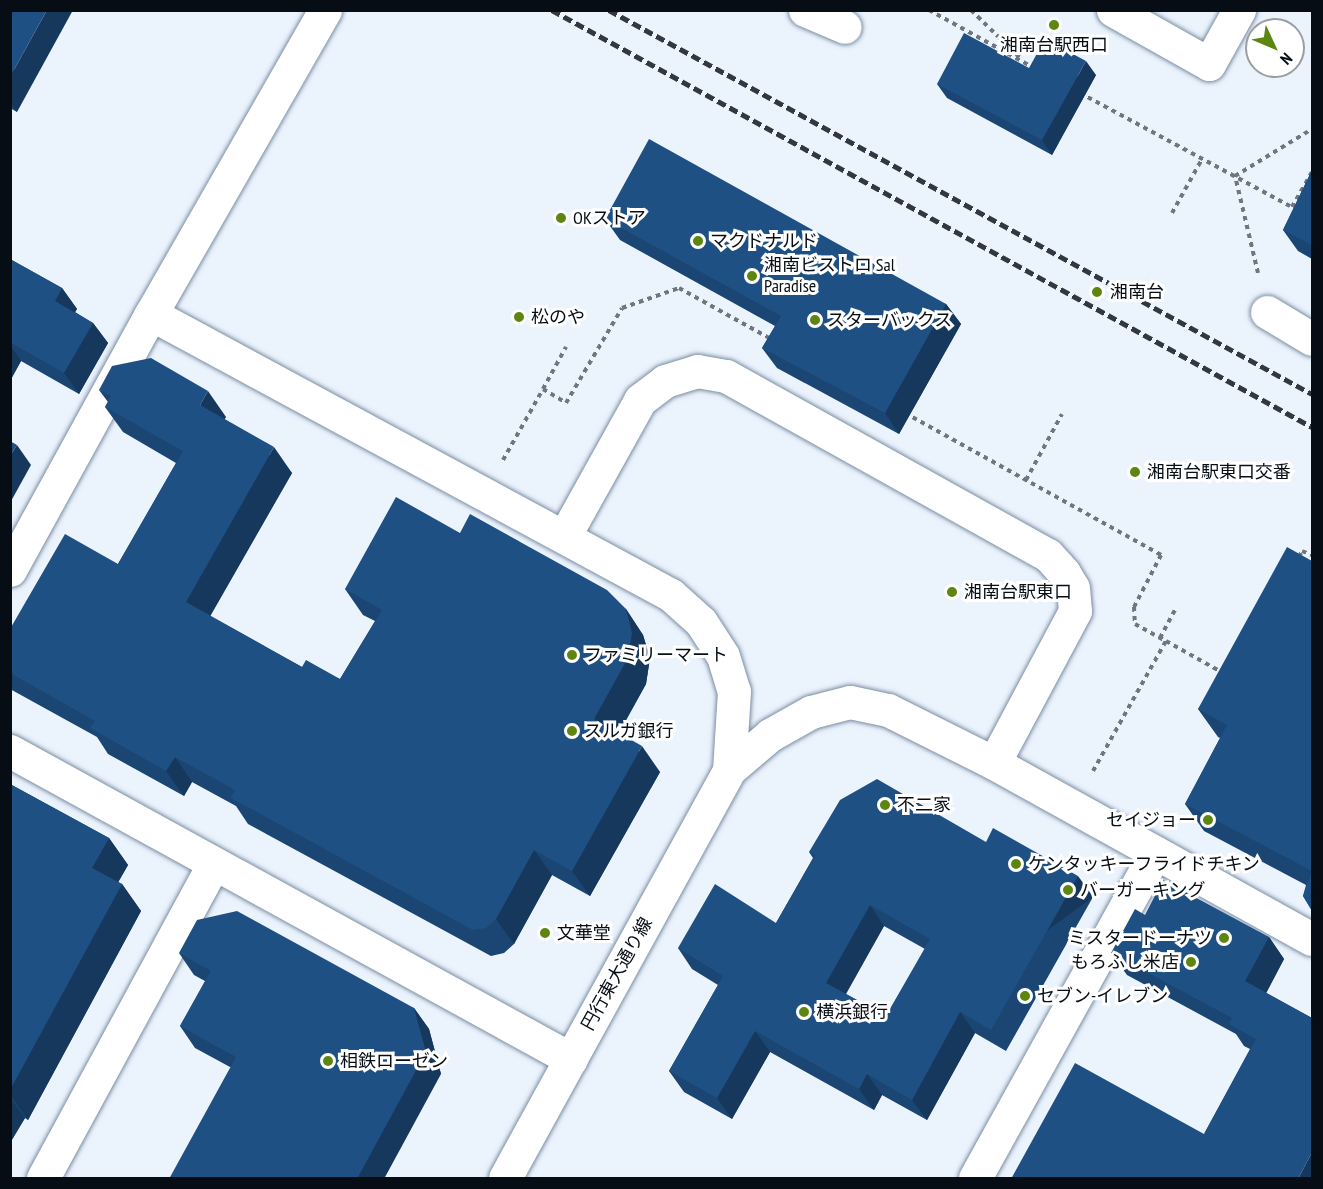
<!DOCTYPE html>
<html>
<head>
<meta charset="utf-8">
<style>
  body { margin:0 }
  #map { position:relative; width:1323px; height:1189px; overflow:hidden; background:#ebf3fd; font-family:"PT Sans Narrow","Noto Sans JP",sans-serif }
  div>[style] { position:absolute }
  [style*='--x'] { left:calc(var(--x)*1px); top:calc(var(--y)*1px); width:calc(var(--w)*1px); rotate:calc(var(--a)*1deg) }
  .path>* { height:4px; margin-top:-2px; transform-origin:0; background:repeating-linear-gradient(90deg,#6f767f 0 4.5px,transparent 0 9px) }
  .roads { filter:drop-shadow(0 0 2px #7b8da3) drop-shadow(0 0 2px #7b8da3) }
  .street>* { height:33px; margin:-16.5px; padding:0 16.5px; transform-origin:16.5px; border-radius:16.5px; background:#fff }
  .secondary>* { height:33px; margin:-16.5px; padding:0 16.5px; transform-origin:16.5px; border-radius:16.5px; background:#fff }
  .rail>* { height:4.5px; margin-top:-2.25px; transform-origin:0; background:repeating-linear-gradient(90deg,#313840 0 9px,transparent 0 13.5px) }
  .wall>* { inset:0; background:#1b4572 }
  .shaded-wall>* { inset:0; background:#16385c; transform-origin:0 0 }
  .building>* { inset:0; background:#1f5084 }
  .dots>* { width:16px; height:16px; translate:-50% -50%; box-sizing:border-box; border:3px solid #fff; border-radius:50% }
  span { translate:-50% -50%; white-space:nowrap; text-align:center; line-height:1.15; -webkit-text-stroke:6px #fff; paint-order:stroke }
  .poi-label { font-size:18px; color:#060d14 }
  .left { translate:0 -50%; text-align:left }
  .right { translate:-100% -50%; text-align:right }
  .street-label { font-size:18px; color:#060d14 }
  .frame { position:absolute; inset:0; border:12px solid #060d14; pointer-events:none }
  .north { position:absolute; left:1245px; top:18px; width:60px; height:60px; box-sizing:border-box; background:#fff; border:2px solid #9b9ea1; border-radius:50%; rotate:134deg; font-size:16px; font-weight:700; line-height:24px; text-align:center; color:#060d14 }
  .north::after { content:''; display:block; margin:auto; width:21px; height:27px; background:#5d8610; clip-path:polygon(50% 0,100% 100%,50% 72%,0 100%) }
</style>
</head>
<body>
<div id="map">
  <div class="path">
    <i style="--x:929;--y:10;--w:120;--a:28.9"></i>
    <i style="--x:971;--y:10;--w:69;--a:44.4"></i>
    <i style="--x:1080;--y:93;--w:241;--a:28.3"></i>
    <i style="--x:1292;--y:207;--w:40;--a:-60.3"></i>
    <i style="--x:1172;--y:213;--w:62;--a:-60.9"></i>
    <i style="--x:1258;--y:273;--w:100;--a:-103.3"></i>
    <i style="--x:1235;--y:176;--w:90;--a:-31.4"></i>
    <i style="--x:543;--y:389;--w:48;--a:-61.3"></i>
    <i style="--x:905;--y:413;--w:293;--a:29"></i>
    <i style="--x:1161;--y:555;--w:59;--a:117.4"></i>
    <i style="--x:1134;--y:607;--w:17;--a:87"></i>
    <i style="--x:1135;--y:624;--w:35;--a:29"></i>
    <i style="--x:503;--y:460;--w:81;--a:-60.6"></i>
    <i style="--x:543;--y:389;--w:27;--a:31"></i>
    <i style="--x:566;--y:403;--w:110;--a:-59.5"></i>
    <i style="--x:622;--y:308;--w:60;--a:-19.3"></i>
    <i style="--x:679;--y:288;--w:107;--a:29"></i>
    <i style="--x:1026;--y:480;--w:75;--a:-61.4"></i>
    <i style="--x:1299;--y:557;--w:7;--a:-63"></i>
    <i style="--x:1302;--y:551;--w:11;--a:22"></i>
    <i style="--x:1160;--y:638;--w:34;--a:-62"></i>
    <i style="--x:1093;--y:771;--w:149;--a:-60.7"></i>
    <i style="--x:1166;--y:641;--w:65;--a:29.3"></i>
  </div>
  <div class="roads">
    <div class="street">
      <i style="--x:805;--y:10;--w:43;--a:23"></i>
      <i style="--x:1267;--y:312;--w:52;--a:31"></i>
      <i style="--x:151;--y:314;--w:591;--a:28.39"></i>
      <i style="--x:671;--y:595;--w:40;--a:42"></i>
      <i style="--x:701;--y:622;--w:40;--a:57.1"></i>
      <i style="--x:723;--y:656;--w:37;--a:73"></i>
      <i style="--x:734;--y:691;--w:79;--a:93.6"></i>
      <i style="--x:565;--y:535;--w:154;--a:-60.9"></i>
      <i style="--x:640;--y:400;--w:31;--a:-37"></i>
      <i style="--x:665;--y:381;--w:34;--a:-17"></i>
      <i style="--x:697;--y:371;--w:29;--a:10"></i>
      <i style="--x:726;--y:376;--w:368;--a:29.1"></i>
      <i style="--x:1048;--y:555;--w:24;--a:48"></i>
      <i style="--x:1064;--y:573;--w:17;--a:59"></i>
      <i style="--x:1073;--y:588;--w:23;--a:85"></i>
      <i style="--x:1075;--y:611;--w:172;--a:118.1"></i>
      <i style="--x:10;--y:570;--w:292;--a:-61.2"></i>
      <i style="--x:151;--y:314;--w:350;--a:-60.2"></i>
      <i style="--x:729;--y:770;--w:54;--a:-40.5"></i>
      <i style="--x:770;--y:735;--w:47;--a:-29.3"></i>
      <i style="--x:811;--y:712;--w:40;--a:-14.4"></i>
      <i style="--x:850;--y:702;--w:39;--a:12"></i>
      <i style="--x:888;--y:710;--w:119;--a:26.6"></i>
      <i style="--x:994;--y:763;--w:363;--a:29"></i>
      <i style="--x:43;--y:1178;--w:358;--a:-61.5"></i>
      <i style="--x:975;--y:1178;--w:372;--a:-61"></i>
    </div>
    <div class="secondary">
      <i style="--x:1113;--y:10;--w:110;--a:29.4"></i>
      <i style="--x:1209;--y:64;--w:62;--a:-60.9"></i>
      <i style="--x:10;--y:751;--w:640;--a:28.77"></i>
      <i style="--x:505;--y:1178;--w:465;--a:-61.2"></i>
    </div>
  </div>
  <div class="rail">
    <i style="--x:552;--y:10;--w:867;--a:28.75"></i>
    <i style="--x:609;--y:10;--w:801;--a:28.64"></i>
  </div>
  <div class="wall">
    <i style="clip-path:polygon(10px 10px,17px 112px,10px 108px)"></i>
    <i style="clip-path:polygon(1096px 75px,1052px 155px,947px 98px,937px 84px)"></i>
    <i style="clip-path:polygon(1312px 170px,1312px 259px,1298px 251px,1283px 230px)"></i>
    <i style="clip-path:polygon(605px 219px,946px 304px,961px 324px,899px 434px,777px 368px,762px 348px,775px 326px,620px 240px)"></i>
    <i style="clip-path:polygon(10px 259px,62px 288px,77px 309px,75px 312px,93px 323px,108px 343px,79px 394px,21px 361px,10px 381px)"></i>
    <i style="clip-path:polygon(99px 390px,226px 417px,224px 419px,292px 473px,210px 616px,302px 667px,340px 679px,375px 621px,363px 615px,345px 589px,460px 533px,626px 609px,643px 635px,650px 658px,646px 684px,619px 733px,660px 772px,590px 896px,552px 875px,514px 944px,504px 953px,491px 956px,248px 824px,236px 806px,192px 782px,184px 796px,108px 754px,97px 737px,10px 689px,10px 629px,118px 564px,176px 463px,123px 432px,105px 407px,108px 402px)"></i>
    <i style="clip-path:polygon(1312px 561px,1312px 911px,1303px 896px,1306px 885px,1204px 831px,1185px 804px,1220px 738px,1218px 737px,1198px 709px)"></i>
    <i style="clip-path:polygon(10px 784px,109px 838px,128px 865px,118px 882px,122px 884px,141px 911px,28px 1120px,25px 1118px,10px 1143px)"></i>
    <i style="clip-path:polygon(evenodd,986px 842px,1093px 897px,1006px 1051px,975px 1033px,927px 1120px,882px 1095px,874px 1110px,770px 1052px,732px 1119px,684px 1092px,669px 1071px,718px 985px,692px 969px,678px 948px,776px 923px,813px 858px,809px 852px,986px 842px,884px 926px,925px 949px,886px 1016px,846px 994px,884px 926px)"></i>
    <i style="clip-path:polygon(1145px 915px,1269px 937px,1284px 959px,1266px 993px,1312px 1018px,1204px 1134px,1250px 1049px,1244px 1046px,1236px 1034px,1127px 975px,1111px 953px)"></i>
    <i style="clip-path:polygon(179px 953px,414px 1008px,429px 1029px,441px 1074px,230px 1067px,195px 1048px,180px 1026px,205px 981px,194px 975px)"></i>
  </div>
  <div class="shaded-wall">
    <i style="clip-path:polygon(47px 10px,73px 10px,17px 112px,10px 102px,10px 77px)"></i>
    <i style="clip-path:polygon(1086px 61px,1096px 75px,1052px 155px,1042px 140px)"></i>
    <i style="clip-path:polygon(62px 288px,77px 309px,69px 322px,55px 301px)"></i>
    <i style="clip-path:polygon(946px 304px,961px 324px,899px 434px,885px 413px)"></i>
    <i style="clip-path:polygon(93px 323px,108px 343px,79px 394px,64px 373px)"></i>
    <i style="clip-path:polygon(10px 345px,21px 361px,10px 381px)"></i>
    <i style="clip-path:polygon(208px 391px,226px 417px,218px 430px,200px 405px)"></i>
    <i style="clip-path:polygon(17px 445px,31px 465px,10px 503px,10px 456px)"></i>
    <i style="clip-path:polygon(274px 447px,292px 473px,204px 627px,186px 602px)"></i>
    <i style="clip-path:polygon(626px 609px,643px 635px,650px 658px,646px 684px,612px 745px,594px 719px)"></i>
    <i style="clip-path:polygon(642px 746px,660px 772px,590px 896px,572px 871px)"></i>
    <i style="clip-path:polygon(175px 757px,192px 782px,184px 796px,166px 771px)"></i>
    <i style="clip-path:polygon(109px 838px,128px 865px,111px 895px,92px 868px)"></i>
    <i style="clip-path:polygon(534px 850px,552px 875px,514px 944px,496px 919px)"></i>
    <i style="left:1078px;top:876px;width:26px;height:177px;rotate:54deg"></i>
    <i style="clip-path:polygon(122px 884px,141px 911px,28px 1120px,10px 1095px,10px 1090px)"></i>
    <i style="clip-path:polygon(870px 905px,884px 926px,840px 1004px,826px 983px)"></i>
    <i style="clip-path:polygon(1269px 937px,1284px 959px,1261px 1003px,1245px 981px)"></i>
    <i style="clip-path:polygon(414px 1008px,429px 1029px,441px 1074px,384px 1179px,357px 1179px)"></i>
    <i style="clip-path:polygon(960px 1012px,975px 1033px,927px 1120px,912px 1100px)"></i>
    <i style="clip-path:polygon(755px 1031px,770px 1052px,732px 1119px,717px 1098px)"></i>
    <i style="clip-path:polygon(867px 1074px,882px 1095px,874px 1110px,859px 1089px)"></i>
    <i style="clip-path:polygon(10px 1098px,25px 1118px,10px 1143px)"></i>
    <i style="clip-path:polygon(1312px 1152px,1312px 1179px,1298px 1179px)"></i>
  </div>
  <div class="building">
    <i style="clip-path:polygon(10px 10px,47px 10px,10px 77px)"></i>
    <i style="clip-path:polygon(964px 33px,1029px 68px,1045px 39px,1086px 61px,1042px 140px,937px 84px)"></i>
    <i style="clip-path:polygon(649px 139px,946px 304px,885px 413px,762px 348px,781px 316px,605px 219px)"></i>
    <i style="clip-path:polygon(1312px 170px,1312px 245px,1283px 230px)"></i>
    <i style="clip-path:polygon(10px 259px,62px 288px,55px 301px,93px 323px,64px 373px,10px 342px)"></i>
    <i style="clip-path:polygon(151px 358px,208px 391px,200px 405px,274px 447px,186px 602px,302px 667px,306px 660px,340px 679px,382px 610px,345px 589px,396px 497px,460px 533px,470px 514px,607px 590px,626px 609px,632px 633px,628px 658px,594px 719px,642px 746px,572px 871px,534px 850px,496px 919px,486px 928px,473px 930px,231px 798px,235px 790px,175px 757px,166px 771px,90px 728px,95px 721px,10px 673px,10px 629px,65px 534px,118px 564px,183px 451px,105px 407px,111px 396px,99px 390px,112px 366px)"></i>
    <i style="clip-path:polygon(10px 441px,17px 445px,10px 456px)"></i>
    <i style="clip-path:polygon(1287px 547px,1312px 561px,1312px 910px,1311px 909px,1303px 896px,1312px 871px,1185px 804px,1227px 725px,1198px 709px)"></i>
    <i style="clip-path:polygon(evenodd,877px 779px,986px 842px,993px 828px,1078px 876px,991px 1030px,960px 1012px,912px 1100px,867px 1074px,859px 1089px,755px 1031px,717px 1098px,669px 1071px,723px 976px,678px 948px,715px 884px,776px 923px,815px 855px,809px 852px,840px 800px,877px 779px,870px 905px,930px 939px,886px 1016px,826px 983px,870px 905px)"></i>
    <i style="clip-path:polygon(10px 784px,109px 838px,92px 868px,122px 884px,10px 1090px)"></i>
    <i style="clip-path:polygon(1163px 880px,1269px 937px,1245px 981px,1312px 1018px,1312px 1152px,1298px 1179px,1011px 1179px,1075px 1063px,1204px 1134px,1256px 1039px,1229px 1024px,1232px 1018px,1111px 953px,1135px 909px,1145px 915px)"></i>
    <i style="clip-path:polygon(237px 911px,414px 1008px,426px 1052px,357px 1179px,169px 1179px,236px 1057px,180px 1026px,211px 971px,179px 953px,197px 920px)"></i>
  </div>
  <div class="dots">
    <i style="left:1054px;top:25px;background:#5d8610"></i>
    <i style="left:561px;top:218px;background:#5d8610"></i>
    <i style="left:698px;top:241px;background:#5d8610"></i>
    <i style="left:752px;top:276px;background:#5d8610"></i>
    <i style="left:1097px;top:292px;background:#5d8610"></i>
    <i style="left:519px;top:317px;background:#5d8610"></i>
    <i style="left:815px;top:320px;background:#5d8610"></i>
    <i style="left:1135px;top:472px;background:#5d8610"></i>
    <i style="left:952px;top:592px;background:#5d8610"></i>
    <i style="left:572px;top:655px;background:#5d8610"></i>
    <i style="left:572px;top:731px;background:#5d8610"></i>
    <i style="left:885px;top:805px;background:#5d8610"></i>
    <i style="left:1208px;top:820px;background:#5d8610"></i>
    <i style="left:1016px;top:864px;background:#5d8610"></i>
    <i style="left:1068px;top:890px;background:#5d8610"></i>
    <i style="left:545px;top:933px;background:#5d8610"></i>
    <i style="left:1224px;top:938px;background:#5d8610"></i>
    <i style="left:1191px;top:962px;background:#5d8610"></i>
    <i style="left:1025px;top:996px;background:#5d8610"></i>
    <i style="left:804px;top:1012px;background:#5d8610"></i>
    <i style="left:328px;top:1061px;background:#5d8610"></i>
  </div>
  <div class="poi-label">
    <span style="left:1054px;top:45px">湘南台駅西口</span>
    <span class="left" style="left:573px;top:218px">OKストア</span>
    <span class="left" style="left:710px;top:241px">マクドナルド</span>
    <span class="left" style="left:764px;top:276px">湘南ビストロ Sal<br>Paradise</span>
    <span class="left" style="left:1110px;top:292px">湘南台</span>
    <span class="left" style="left:531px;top:317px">松のや</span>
    <span class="left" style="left:827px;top:320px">スターバックス</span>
    <span class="left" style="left:1147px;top:472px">湘南台駅東口交番</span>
    <span class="left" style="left:964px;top:592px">湘南台駅東口</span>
    <span class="left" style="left:584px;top:655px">ファミリーマート</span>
    <span class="left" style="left:584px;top:731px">スルガ銀行</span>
    <span class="left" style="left:897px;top:805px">不二家</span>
    <span class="right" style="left:1196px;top:820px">セイジョー</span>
    <span class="left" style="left:1028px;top:864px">ケンタッキーフライドチキン</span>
    <span class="left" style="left:1080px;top:890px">バーガーキング</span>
    <span class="left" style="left:557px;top:933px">文華堂</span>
    <span class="right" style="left:1212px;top:938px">ミスタードーナツ</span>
    <span class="right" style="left:1179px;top:962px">もろふし米店</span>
    <span class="left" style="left:1037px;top:996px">セブン-イレブン</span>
    <span class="left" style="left:816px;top:1012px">横浜銀行</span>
    <span class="left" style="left:340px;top:1061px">相鉄ローゼン</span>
  </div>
  <div class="street-label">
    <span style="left:617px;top:974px;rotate:-61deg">円行東大通り線</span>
  </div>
  <div class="frame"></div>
  <div class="north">N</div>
</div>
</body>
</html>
